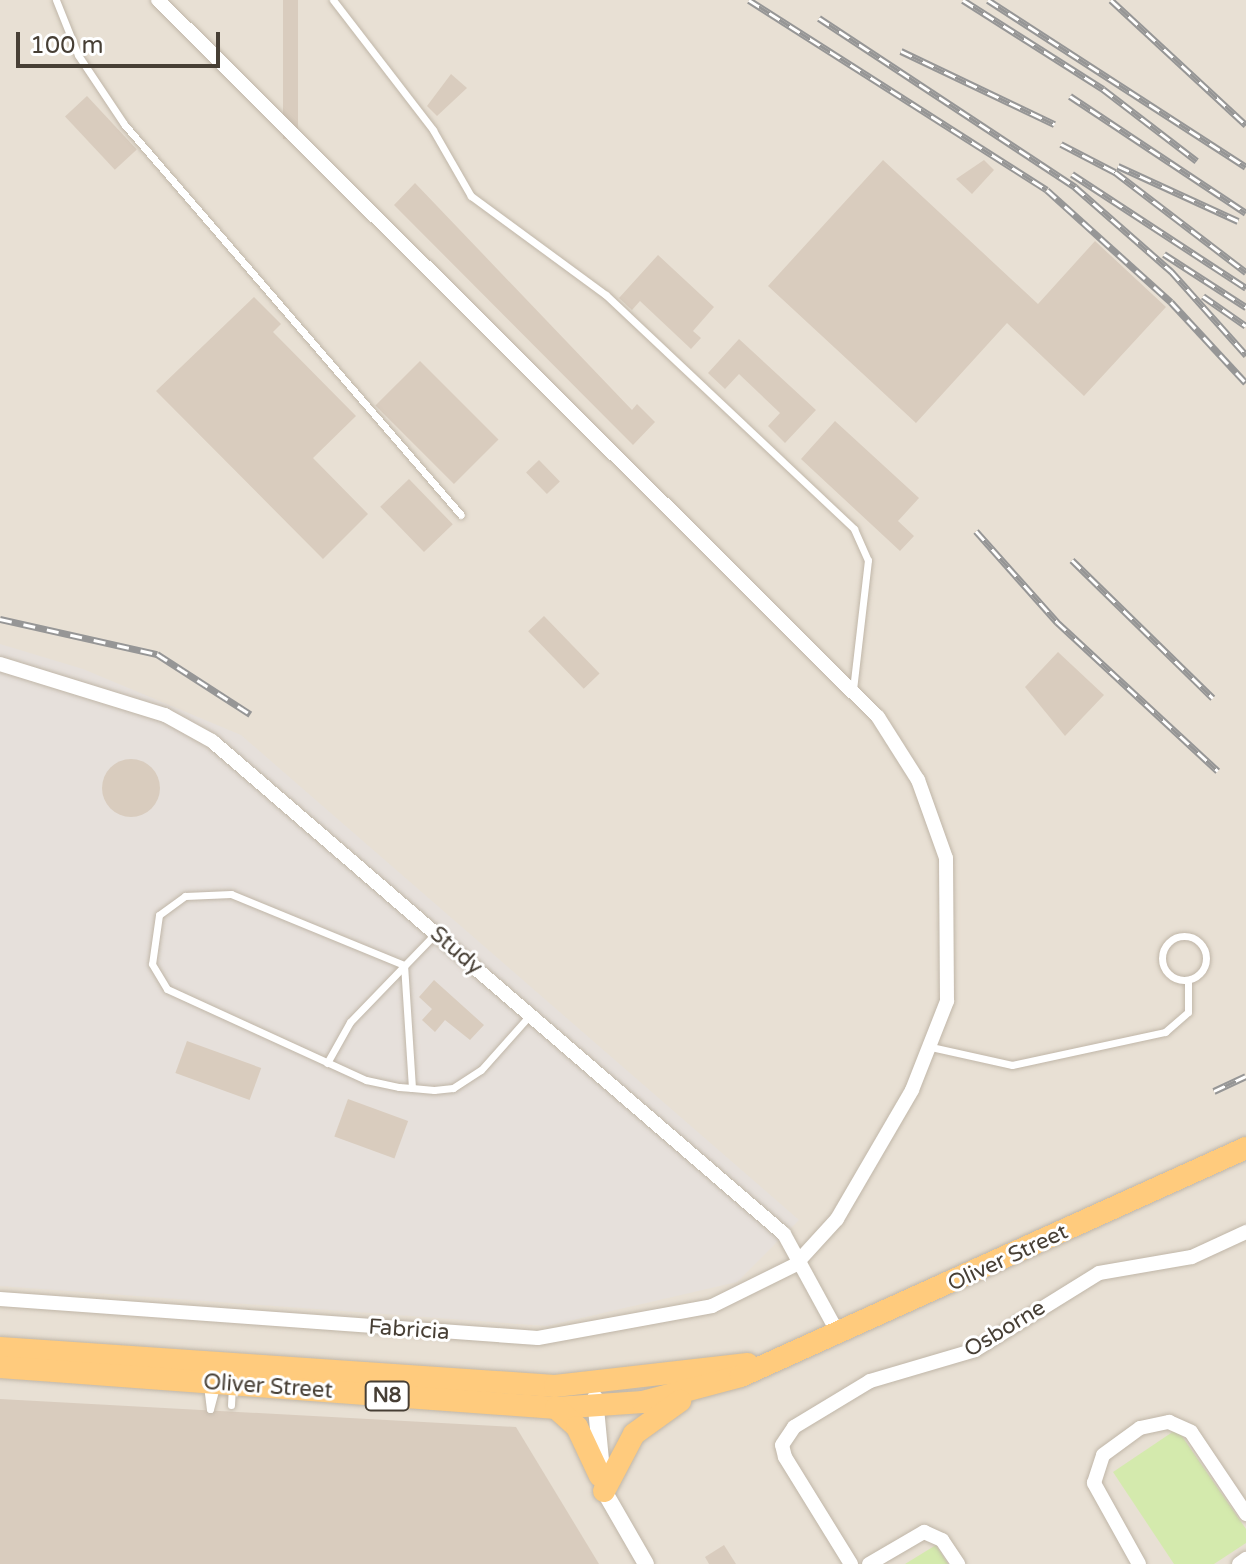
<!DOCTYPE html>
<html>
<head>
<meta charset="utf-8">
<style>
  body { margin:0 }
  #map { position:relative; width:1246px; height:1564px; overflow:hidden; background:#f4efe6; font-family:"Varela Round",sans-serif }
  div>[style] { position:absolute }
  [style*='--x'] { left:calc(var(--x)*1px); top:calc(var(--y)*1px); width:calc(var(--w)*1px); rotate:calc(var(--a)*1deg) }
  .residential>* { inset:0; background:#e8e0d4; transform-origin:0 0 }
  .industrial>* { inset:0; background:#e6e0db }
  .green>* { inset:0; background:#d4eaad }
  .building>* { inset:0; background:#d9ccbe; transform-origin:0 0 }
  .round { border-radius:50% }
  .roads { filter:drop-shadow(0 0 2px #c0b6a8) drop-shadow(0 0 2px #c0b6a8) }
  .service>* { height:7px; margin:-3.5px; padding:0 3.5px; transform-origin:3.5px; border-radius:3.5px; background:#fff }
  .service>.ring { margin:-3.5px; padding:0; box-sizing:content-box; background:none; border:7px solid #fff; border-radius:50% }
  .minor>* { height:14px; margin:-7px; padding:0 7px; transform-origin:7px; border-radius:7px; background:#fff }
  .tertiary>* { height:16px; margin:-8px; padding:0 8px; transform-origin:8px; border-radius:8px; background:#fff }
  .trunk>* { height:22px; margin:-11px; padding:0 11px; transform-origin:11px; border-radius:11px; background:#ffcb7d }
  .rail>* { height:7px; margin-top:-3.5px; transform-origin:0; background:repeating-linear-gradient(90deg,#fff 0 12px,#969696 0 24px); box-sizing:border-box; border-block:2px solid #969696 }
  span { translate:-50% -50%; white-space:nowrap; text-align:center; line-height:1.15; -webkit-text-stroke:6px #fff; paint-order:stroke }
  .shield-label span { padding:2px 6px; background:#fff; border:2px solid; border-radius:6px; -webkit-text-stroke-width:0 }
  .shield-label { font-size:20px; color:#473f35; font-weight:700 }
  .street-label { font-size:22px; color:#473f35 }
  .scale { position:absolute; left:16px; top:32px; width:204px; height:36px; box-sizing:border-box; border:4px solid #473f35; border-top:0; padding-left:10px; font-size:24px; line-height:28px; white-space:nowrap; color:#473f35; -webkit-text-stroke:6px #fff; paint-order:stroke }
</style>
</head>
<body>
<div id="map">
  <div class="residential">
    <i style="left:0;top:0;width:1246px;height:1564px"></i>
  </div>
  <div class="industrial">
    <i style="clip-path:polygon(0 644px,83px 669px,241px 735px,799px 1220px,737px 1282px,547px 1326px,0 1286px)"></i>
  </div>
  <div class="green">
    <i style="clip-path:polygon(1177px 1429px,1246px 1529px,1246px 1543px,1214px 1564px,1174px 1564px,1113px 1472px)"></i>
    <i style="clip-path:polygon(936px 1545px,948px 1564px,905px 1564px)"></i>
  </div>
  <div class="building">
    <i style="left:283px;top:0;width:15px;height:139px"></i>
    <i style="clip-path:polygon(451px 74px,467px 88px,437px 116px,427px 106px)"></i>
    <i style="left:87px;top:96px;width:73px;height:30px;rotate:47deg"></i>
    <i style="clip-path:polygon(883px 160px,1038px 304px,1095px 241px,1166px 307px,1084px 396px,1007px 323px,916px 423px,768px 286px)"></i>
    <i style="clip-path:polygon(984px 160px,994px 170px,972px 194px,956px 179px)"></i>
    <i style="clip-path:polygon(415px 183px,632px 410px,637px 404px,655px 422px,633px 445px,394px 205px)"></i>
    <i style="clip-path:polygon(658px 255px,714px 307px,693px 331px,701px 338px,691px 349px,640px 301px,632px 310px,619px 298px)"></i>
    <i style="clip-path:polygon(254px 297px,281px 324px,273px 332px,356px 416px,313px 458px,368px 514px,323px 559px,156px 391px)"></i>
    <i style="clip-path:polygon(739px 339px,816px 410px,785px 443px,768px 426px,780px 413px,739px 374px,725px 389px,708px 373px)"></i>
    <i style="left:420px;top:361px;width:111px;height:63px;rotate:45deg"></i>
    <i style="clip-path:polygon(835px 421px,919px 498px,898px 521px,914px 536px,900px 551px,801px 459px)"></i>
    <i style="left:539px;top:460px;width:30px;height:18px;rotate:46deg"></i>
    <i style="left:409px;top:479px;width:63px;height:40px;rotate:46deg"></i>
    <i style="left:544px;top:616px;width:80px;height:22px;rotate:46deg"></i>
    <i style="clip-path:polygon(1058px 652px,1104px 695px,1065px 736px,1025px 687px)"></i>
    <i class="round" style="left:102px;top:759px;width:58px;height:58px"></i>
    <i style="clip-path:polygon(434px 980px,484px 1025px,470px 1040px,445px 1020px,435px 1032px,422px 1020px,432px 1009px,419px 997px)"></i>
    <i style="left:187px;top:1041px;width:79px;height:34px;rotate:20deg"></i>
    <i style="left:348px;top:1099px;width:64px;height:40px;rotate:20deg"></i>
    <i style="clip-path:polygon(0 1399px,516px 1427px,599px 1564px,0 1564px)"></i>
    <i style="clip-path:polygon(724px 1545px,736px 1564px,709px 1564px,705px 1557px)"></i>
  </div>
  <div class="roads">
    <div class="service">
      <i style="--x:56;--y:0;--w:59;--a:68.2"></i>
      <i style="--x:78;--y:55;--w:83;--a:56.3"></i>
      <i style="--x:124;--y:124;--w:516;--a:49.24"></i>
      <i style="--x:333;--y:0;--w:164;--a:52.4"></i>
      <i style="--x:433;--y:130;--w:76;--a:60.1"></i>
      <i style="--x:471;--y:196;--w:167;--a:36.3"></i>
      <i style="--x:606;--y:295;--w:341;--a:43.3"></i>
      <i style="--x:854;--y:529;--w:34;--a:66"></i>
      <i style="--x:868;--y:560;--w:131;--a:96.6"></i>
      <i class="ring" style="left:1162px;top:936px;width:37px;height:37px"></i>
      <i style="--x:931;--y:1047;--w:83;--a:12.5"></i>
      <i style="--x:1012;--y:1065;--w:157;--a:-12.2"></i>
      <i style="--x:1165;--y:1032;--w:30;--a:-41"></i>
      <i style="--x:1188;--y:1012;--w:32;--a:-90"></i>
      <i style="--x:327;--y:1063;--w:47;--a:-60.7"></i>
      <i style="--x:350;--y:1022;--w:122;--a:-46"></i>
      <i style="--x:412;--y:1088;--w:123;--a:-93.7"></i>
      <i style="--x:404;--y:965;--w:187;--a:-157.7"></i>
      <i style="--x:231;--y:894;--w:46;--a:177.5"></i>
      <i style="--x:185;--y:896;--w:32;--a:144"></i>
      <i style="--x:159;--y:915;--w:49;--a:98.1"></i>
      <i style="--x:152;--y:964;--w:29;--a:59"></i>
      <i style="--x:167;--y:989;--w:219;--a:24.6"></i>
      <i style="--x:366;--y:1080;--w:34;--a:12"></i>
      <i style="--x:399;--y:1087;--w:13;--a:4"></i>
      <i style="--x:412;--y:1088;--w:22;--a:5"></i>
      <i style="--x:434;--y:1090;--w:19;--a:-6"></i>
      <i style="--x:453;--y:1088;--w:33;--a:-33"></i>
      <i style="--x:481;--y:1070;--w:74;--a:-48.3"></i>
      <i style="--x:207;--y:1385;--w:24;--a:83"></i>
      <i style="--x:210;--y:1409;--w:24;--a:-75"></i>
      <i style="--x:231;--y:1405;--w:17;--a:-87"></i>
    </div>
    <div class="minor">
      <i style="--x:0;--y:664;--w:173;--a:17.2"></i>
      <i style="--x:165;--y:715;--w:54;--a:29"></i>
      <i style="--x:212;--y:741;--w:755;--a:40.76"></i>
      <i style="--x:784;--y:1234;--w:115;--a:61.4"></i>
      <i style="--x:0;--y:1299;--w:539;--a:4.15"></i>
      <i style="--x:538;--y:1338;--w:177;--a:-10.4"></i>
      <i style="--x:712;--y:1306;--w:93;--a:-26.3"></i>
      <i style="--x:795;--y:1265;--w:62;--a:-47.6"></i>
      <i style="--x:837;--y:1219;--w:149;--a:-59.8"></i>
      <i style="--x:912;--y:1090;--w:96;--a:-68.5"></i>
      <i style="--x:947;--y:1001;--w:143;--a:-90.4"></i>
      <i style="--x:946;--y:858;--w:83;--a:-109.7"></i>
      <i style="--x:918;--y:780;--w:75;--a:-122.4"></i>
      <i style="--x:878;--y:717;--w:1016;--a:-135.12"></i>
      <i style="--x:851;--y:1564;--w:126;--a:-121.7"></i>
      <i style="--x:785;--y:1457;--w:12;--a:-104"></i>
      <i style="--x:782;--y:1445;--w:22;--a:-56"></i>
      <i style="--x:794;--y:1427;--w:89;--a:-31.2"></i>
      <i style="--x:870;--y:1381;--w:109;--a:-16.4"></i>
      <i style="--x:975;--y:1350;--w:146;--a:-31.8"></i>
      <i style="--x:1099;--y:1273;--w:94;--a:-9.8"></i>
      <i style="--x:1192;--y:1257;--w:60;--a:-24.8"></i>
      <i style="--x:869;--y:1564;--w:64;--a:-30.2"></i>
      <i style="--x:924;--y:1532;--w:20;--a:24"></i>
      <i style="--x:942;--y:1540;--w:29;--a:56"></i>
      <i style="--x:1139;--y:1564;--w:93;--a:-119.1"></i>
      <i style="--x:1094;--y:1483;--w:29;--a:-72"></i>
      <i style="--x:1103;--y:1455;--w:46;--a:-36.1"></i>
      <i style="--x:1140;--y:1428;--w:30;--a:-12"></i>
      <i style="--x:1169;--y:1422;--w:24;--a:24"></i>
      <i style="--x:1191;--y:1432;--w:99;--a:56.1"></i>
      <i style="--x:1239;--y:1564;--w:9;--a:-36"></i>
    </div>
    <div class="tertiary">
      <i style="--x:595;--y:1398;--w:93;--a:84.5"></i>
      <i style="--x:604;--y:1491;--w:84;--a:60.1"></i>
    </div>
    <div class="trunk">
      <i style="--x:0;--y:1348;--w:556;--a:3.92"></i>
      <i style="--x:555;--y:1386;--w:194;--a:-6.5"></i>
      <i style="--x:0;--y:1367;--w:558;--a:4.22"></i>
      <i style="--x:556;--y:1408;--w:87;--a:-3.9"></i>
      <i style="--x:643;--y:1402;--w:101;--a:-14.9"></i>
      <i style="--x:741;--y:1376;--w:554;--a:-24.3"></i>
      <i style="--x:556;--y:1408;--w:28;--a:42"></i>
      <i style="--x:577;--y:1427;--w:54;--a:64.9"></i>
      <i style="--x:604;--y:1491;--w:64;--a:-62.2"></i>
      <i style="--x:634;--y:1434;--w:57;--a:-35.7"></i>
    </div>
  </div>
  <div class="rail">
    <i style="--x:749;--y:0;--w:353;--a:32.5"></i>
    <i style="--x:1047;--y:190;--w:167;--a:42.1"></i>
    <i style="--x:1171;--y:302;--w:110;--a:47.2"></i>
    <i style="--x:963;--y:0;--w:166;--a:32.4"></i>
    <i style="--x:1103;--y:89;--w:118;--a:37.5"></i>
    <i style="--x:988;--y:0;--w:307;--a:32.9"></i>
    <i style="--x:1111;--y:0;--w:184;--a:42.8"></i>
    <i style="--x:819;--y:18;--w:307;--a:33.4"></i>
    <i style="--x:1075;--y:187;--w:128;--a:41.2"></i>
    <i style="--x:1171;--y:271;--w:113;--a:48.2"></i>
    <i style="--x:901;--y:51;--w:170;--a:25.5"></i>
    <i style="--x:1070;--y:96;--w:211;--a:33.6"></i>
    <i style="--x:1061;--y:144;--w:61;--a:27.4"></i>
    <i style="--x:1115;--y:172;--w:165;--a:37.4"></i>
    <i style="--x:1118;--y:166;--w:132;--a:24.6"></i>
    <i style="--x:1072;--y:174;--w:208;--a:33.2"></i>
    <i style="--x:1164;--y:254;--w:98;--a:32.9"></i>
    <i style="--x:1203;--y:296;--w:52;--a:34.9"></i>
    <i style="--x:976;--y:531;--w:122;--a:48.3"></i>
    <i style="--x:1057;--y:622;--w:219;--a:42.8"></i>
    <i style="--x:1072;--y:560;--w:197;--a:44.4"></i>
    <i style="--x:0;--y:619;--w:161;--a:12.6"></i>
    <i style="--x:157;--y:654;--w:111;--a:32.8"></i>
    <i style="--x:1214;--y:1091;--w:35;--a:-25"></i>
  </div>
  <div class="shield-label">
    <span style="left:387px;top:1396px">N8</span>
  </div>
  <div class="street-label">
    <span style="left:456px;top:951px;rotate:41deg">Study</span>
    <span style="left:1008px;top:1258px;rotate:-25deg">Oliver Street</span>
    <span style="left:1005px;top:1329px;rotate:-31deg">Osborne</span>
    <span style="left:409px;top:1330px;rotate:4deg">Fabricia</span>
    <span style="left:268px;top:1387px;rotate:4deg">Oliver Street</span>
  </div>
  <div class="scale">100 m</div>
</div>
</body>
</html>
